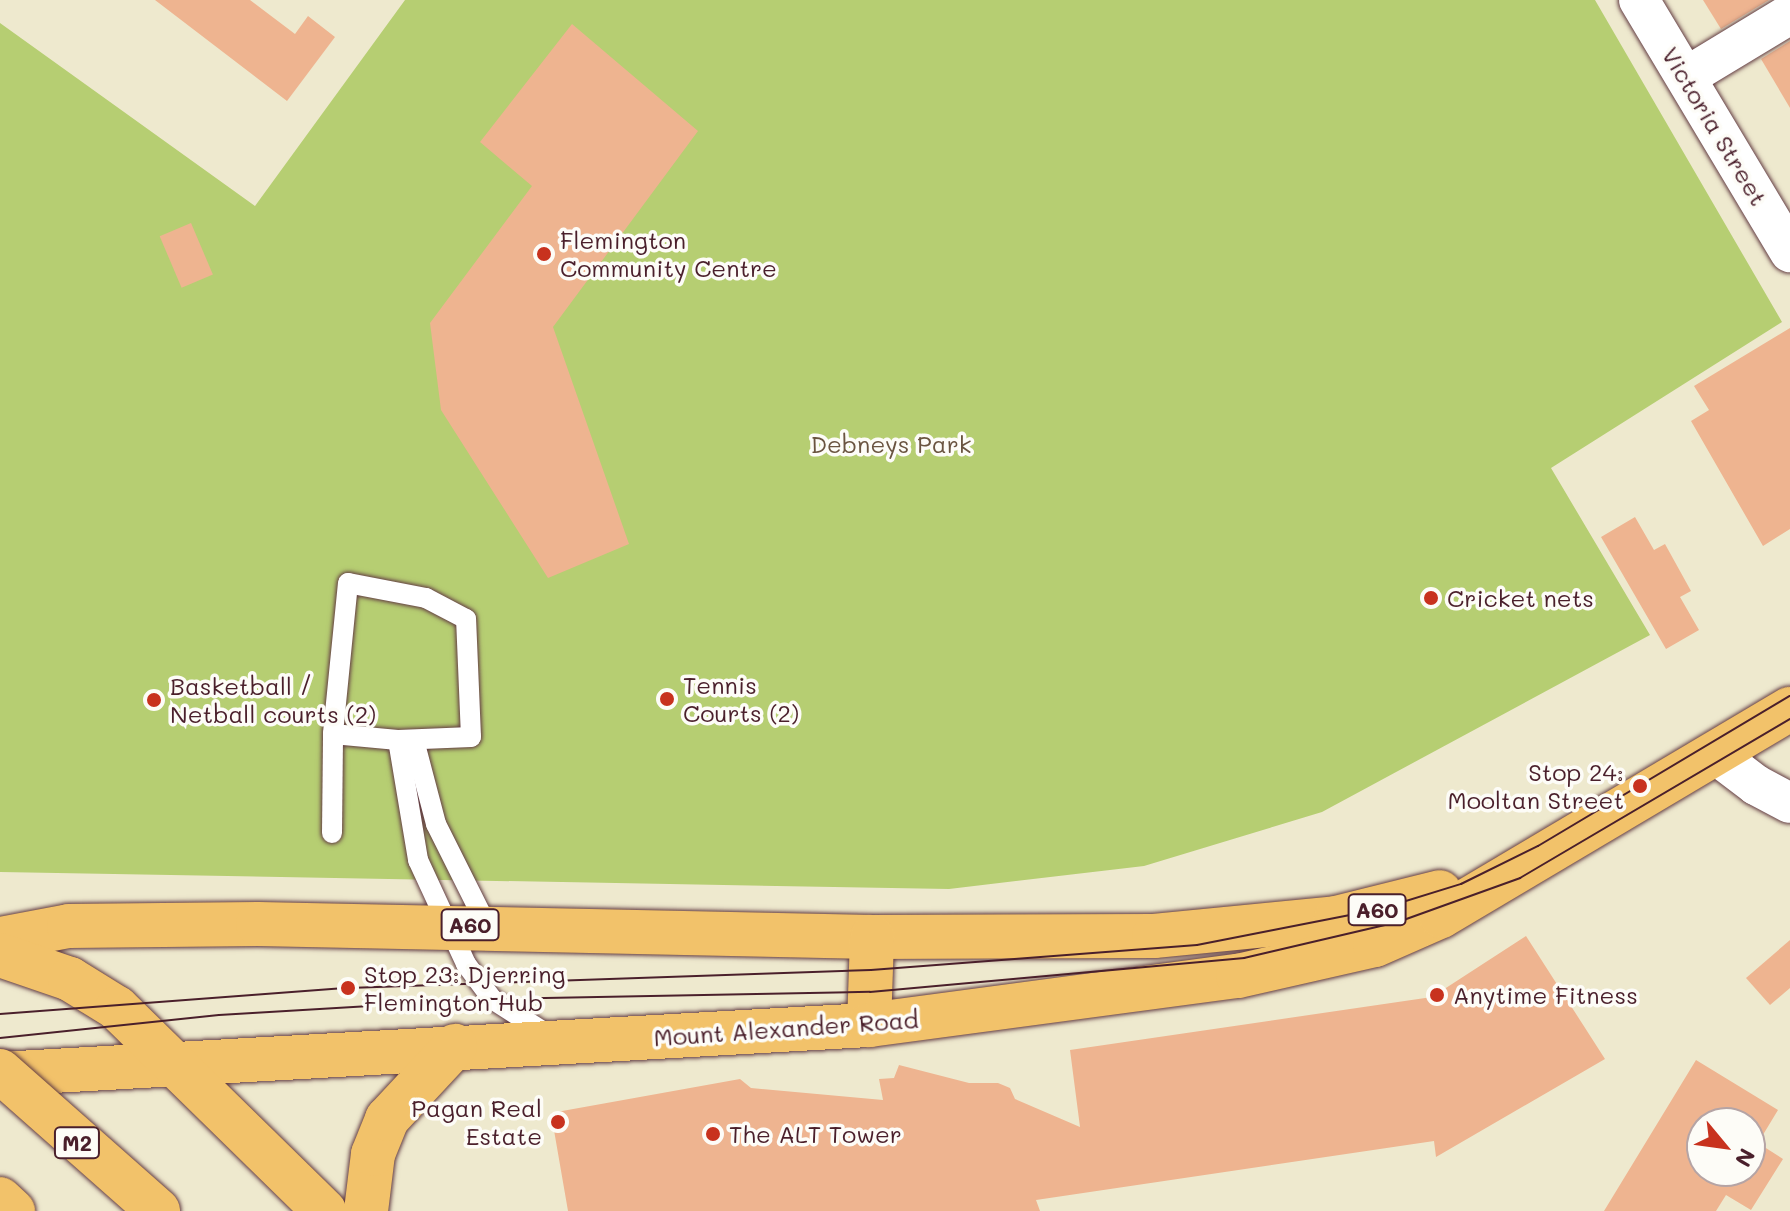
<!DOCTYPE html>
<html>
<head>
<meta charset="utf-8">
<style>
  body { margin:0 }
  #map { position:relative; width:1790px; height:1211px; overflow:hidden; background:#eee9ce; font-family:Mali,sans-serif }
  div>[style] { position:absolute }
  [style*='--x'] { left:calc(var(--x)*1px); top:calc(var(--y)*1px); width:calc(var(--w)*1px); rotate:calc(var(--a)*1deg) }
  .green>* { inset:0; background:#b6ce72 }
  .building>* { inset:0; background:#eeb490; transform-origin:0 0 }
  .roads { filter:drop-shadow(0 0 2px #633d43) drop-shadow(0 0 2px #633d43) }
  .lane>* { height:20px; margin:-10px; padding:0 10px; transform-origin:10px; border-radius:10px; background:#fff }
  .street>* { height:40px; margin:-20px; padding:0 20px; transform-origin:20px; border-radius:20px; background:#fff }
  .primary>* { height:44px; margin:-22px; padding:0 22px; transform-origin:22px; border-radius:22px; background:#f2c26a }
  .highway>* { height:44px; margin:-22px; padding:0 22px; transform-origin:22px; border-radius:22px; background:#f2c26a }
  .tram>* { height:2px; margin:-1px; padding:0 1px; transform-origin:1px; border-radius:1px; background:#4a1f2b }
  .bridges { filter:drop-shadow(0 0 2px #633d43) drop-shadow(0 0 2px #633d43) }
  .highway-bridge>* { height:44px; margin:-22px; padding:0 22px; transform-origin:22px; border-radius:22px; background:#f2c26a }
  .dots>* { width:22px; height:22px; translate:-50% -50%; box-sizing:border-box; border:4px solid #fdfcf7; border-radius:50% }
  span { translate:-50% -50%; white-space:nowrap; text-align:center; line-height:1.15; -webkit-text-stroke:7px #fdfcf7; paint-order:stroke }
  .shield-label span { padding:2px 6px; background:#fdfcf7; border:2px solid; border-radius:6px; -webkit-text-stroke-width:0 }
  .shield-label { font-size:22px; color:#4a1f2b; font-weight:700 }
  .street-label { font-size:24px; color:#4a1f2b }
  .poi-label { font-size:24px; color:#4a1f2b }
  .left { translate:0 -50%; text-align:left }
  .right { translate:-100% -50%; text-align:right }
  .park-label { font-size:24px; color:#6a5440 }
  .north { position:absolute; left:1686px; top:1107px; width:80px; height:80px; box-sizing:border-box; background:#fdfcf7; border:2px solid #b5a4a5; border-radius:50%; rotate:119deg; font-size:22px; font-weight:700; line-height:32px; text-align:center; color:#4a1f2b }
  .north::after { content:''; display:block; margin:auto; width:28px; height:36px; background:#c8321e; clip-path:polygon(50% 0,100% 100%,50% 72%,0 100%) }
</style>
</head>
<body>
<div id="map">
  <div class="green">
    <i style="clip-path:polygon(405px 0,1595px 0,1782px 322px,1551px 468px,1650px 635px,1322px 812px,1144px 866px,949px 889px,0 872px,0 23px,255px 206px)"></i>
  </div>
  <div class="building">
    <i style="clip-path:polygon(155px 0,250px 0,295px 34px,308px 16px,335px 37px,287px 101px)"></i>
    <i style="clip-path:polygon(1703px 0,1769px 0,1721px 29px)"></i>
    <i style="clip-path:polygon(572px 24px,698px 131px,553px 327px,629px 544px,548px 578px,441px 410px,430px 323px,532px 186px,480px 142px)"></i>
    <i style="clip-path:polygon(1790px 41px,1790px 108px,1761px 59px)"></i>
    <i style="left:191px;top:223px;width:56px;height:34px;rotate:67deg"></i>
    <i style="clip-path:polygon(1790px 328px,1790px 529px,1763px 546px,1691px 421px,1709px 410px,1694px 386px)"></i>
    <i style="clip-path:polygon(1635px 517px,1654px 550px,1665px 544px,1691px 591px,1680px 597px,1699px 630px,1666px 649px,1601px 537px)"></i>
    <i style="clip-path:polygon(1526px 936px,1605px 1059px,1436px 1157px,1434px 1141px,1036px 1200px,1040px 1211px,568px 1211px,551px 1113px,740px 1079px,751px 1088px,883px 1100px,879px 1079px,894px 1078px,899px 1065px,969px 1083px,998px 1083px,1010px 1088px,1015px 1099px,1080px 1127px,1070px 1050px,1432px 997px)"></i>
    <i style="clip-path:polygon(1790px 940px,1790px 988px,1770px 1005px,1746px 978px)"></i>
    <i style="clip-path:polygon(evenodd,1696px 1060px,1778px 1110px,1758px 1143px,1783px 1159px,1751px 1210px,1726px 1195px,1716px 1211px,1604px 1211px,1696px 1060px,1702px 1123px,1750px 1123px,1750px 1171px,1702px 1171px,1702px 1123px)"></i>
  </div>
  <div class="roads">
    <div class="lane">
      <i style="--x:398;--y:740;--w:73;--a:-2.4"></i>
      <i style="--x:471;--y:737;--w:118;--a:-92.4"></i>
      <i style="--x:466;--y:619;--w:45;--a:-152.3"></i>
      <i style="--x:426;--y:598;--w:79;--a:-169.1"></i>
      <i style="--x:348;--y:583;--w:152;--a:95.7"></i>
      <i style="--x:333;--y:734;--w:65;--a:5.3"></i>
      <i style="--x:398;--y:740;--w:122;--a:80.5"></i>
      <i style="--x:418;--y:860;--w:115;--a:65.2"></i>
      <i style="--x:466;--y:964;--w:44;--a:53.4"></i>
      <i style="--x:492;--y:999;--w:69;--a:32.5"></i>
      <i style="--x:414;--y:740;--w:87;--a:75.3"></i>
      <i style="--x:436;--y:824;--w:114;--a:63.4"></i>
      <i style="--x:332;--y:833;--w:99;--a:-89.4"></i>
    </div>
    <div class="street">
      <i style="--x:1639;--y:0;--w:294;--a:59.1"></i>
      <i style="--x:1686;--y:77;--w:122;--a:-31.2"></i>
      <i style="--x:1714;--y:753;--w:53;--a:37.3"></i>
      <i style="--x:1756;--y:785;--w:38;--a:28"></i>
    </div>
    <div class="primary">
      <i style="--x:0;--y:939;--w:70;--a:-10.7"></i>
      <i style="--x:69;--y:926;--w:189;--a:-0.6"></i>
      <i style="--x:258;--y:924;--w:614;--a:1.21"></i>
      <i style="--x:872;--y:937;--w:282;--a:-0.2"></i>
      <i style="--x:1154;--y:936;--w:183;--a:-5.6"></i>
      <i style="--x:1336;--y:918;--w:107;--a:-14"></i>
      <i style="--x:869;--y:1025;--w:88;--a:-88"></i>
      <i style="--x:0;--y:1074;--w:870;--a:-3.23"></i>
      <i style="--x:869;--y:1025;--w:372;--a:-7.6"></i>
      <i style="--x:1238;--y:976;--w:140;--a:-12.8"></i>
      <i style="--x:1375;--y:945;--w:72;--a:-23.7"></i>
      <i style="--x:1441;--y:916;--w:406;--a:-30.7"></i>
    </div>
    <div class="highway">
      <i style="--x:0;--y:955;--w:74;--a:18.9"></i>
      <i style="--x:70;--y:979;--w:55;--a:31.7"></i>
      <i style="--x:117;--y:1008;--w:290;--a:44.4"></i>
      <i style="--x:0;--y:1199;--w:18;--a:43"></i>
      <i style="--x:366;--y:1211;--w:57;--a:-83"></i>
      <i style="--x:373;--y:1154;--w:38;--a:-68"></i>
      <i style="--x:387;--y:1119;--w:100;--a:-47"></i>
    </div>
  </div>
  <div class="tram">
    <i style="--x:0;--y:1014;--w:349;--a:-4.3"></i>
    <i style="--x:348;--y:988;--w:523;--a:-1.97"></i>
    <i style="--x:871;--y:970;--w:327;--a:-4.4"></i>
    <i style="--x:1197;--y:945;--w:187;--a:-11.1"></i>
    <i style="--x:1380;--y:909;--w:85;--a:-17.2"></i>
    <i style="--x:1461;--y:884;--w:86;--a:-26.3"></i>
    <i style="--x:1538;--y:846;--w:293;--a:-30.8"></i>
    <i style="--x:0;--y:1038;--w:220;--a:-6"></i>
    <i style="--x:219;--y:1015;--w:273;--a:-3.4"></i>
    <i style="--x:492;--y:999;--w:378;--a:-1.1"></i>
    <i style="--x:870;--y:992;--w:376;--a:-5.2"></i>
    <i style="--x:1244;--y:958;--w:158;--a:-13.2"></i>
    <i style="--x:1398;--y:922;--w:130;--a:-19.8"></i>
    <i style="--x:1520;--y:878;--w:313;--a:-30.5"></i>
  </div>
  <div class="bridges">
    <div class="highway-bridge">
      <i style="--x:0;--y:1071;--w:211;--a:41.5"></i>
    </div>
  </div>
  <div class="dots">
    <i style="left:544px;top:254px;background:#c8321e"></i>
    <i style="left:1431px;top:598px;background:#c8321e"></i>
    <i style="left:667px;top:699px;background:#c8321e"></i>
    <i style="left:154px;top:700px;background:#c8321e"></i>
    <i style="left:1640px;top:786px;background:#c8321e"></i>
    <i style="left:348px;top:988px;background:#c8321e"></i>
    <i style="left:1437px;top:995px;background:#c8321e"></i>
    <i style="left:558px;top:1122px;background:#c8321e"></i>
    <i style="left:713px;top:1134px;background:#c8321e"></i>
  </div>
  <div class="shield-label">
    <span style="left:1377px;top:910px">A60</span>
    <span style="left:470px;top:925px">A60</span>
    <span style="left:77px;top:1143px">M2</span>
  </div>
  <div class="street-label">
    <span style="left:1715px;top:126px;rotate:59deg">Victoria Street</span>
    <span style="left:786px;top:1028px;rotate:-4deg">Mount Alexander Road</span>
  </div>
  <div class="poi-label">
    <span class="left" style="left:560px;top:254px">Flemington<br>Community Centre</span>
    <span class="left" style="left:1447px;top:598px">Cricket nets</span>
    <span class="left" style="left:683px;top:699px">Tennis<br>Courts (2)</span>
    <span class="left" style="left:170px;top:700px">Basketball /<br>Netball courts (2)</span>
    <span class="right" style="left:1624px;top:786px">Stop 24:<br>Mooltan Street</span>
    <span class="left" style="left:364px;top:988px">Stop 23: Djerring<br>Flemington Hub</span>
    <span class="left" style="left:1453px;top:995px">Anytime Fitness</span>
    <span class="right" style="left:542px;top:1122px">Pagan Real<br>Estate</span>
    <span class="left" style="left:729px;top:1134px">The ALT Tower</span>
  </div>
  <div class="park-label">
    <span style="left:891px;top:444px">Debneys Park</span>
  </div>
  <div class="north">N</div>
</div>
</body>
</html>
